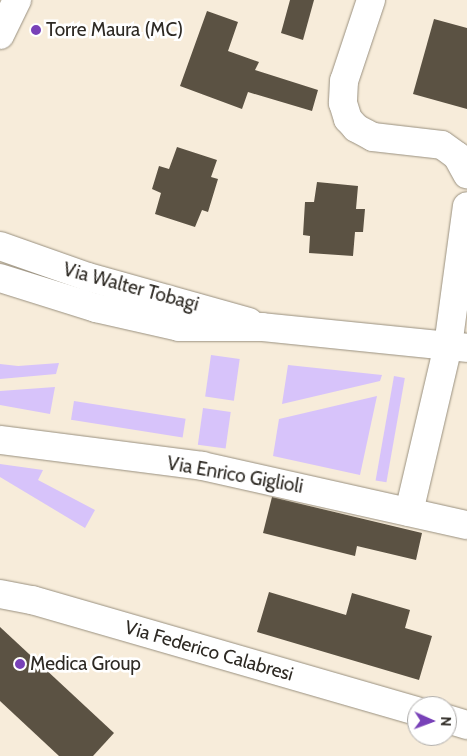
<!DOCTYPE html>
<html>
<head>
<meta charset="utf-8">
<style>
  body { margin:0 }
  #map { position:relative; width:467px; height:756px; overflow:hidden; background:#f7ecda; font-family:Cabin,sans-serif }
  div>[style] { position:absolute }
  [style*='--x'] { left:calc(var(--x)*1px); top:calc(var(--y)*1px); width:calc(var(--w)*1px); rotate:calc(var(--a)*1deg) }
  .green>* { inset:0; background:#d7c3fa; transform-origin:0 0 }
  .building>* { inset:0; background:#5b5243 }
  .roads { filter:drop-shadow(0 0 1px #99907f) drop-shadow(0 0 1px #99907f) }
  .street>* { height:28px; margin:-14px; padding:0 14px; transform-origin:14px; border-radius:14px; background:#fff }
  .secondary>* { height:28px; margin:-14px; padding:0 14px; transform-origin:14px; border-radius:14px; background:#fff }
  .dots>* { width:14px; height:14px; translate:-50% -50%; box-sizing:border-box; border:2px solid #fff; border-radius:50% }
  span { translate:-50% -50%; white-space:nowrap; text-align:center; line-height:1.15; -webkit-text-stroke:5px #fff; paint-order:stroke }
  .poi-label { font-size:19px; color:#2d2923 }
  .left { translate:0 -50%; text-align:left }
  .street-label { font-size:19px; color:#2d2923 }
  .north { position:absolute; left:407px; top:696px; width:50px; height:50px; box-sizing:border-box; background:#fff; border:1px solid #aba9a7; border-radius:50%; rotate:92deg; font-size:14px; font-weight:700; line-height:20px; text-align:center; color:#2d2923 }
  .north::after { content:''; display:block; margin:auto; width:18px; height:22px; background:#7841b8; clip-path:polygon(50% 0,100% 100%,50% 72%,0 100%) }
</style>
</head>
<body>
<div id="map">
  <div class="green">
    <i style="left:211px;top:355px;width:29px;height:42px;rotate:8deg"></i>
    <i style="clip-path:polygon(59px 363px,56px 374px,0 379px,0 364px,18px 366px)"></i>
    <i style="clip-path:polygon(288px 365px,382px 375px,380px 381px,282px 404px)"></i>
    <i style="left:394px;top:376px;width:11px;height:106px;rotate:10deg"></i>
    <i style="clip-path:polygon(55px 387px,50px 414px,0 405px,0 391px)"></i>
    <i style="clip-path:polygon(377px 396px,360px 475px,273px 456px,279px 419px)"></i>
    <i style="left:74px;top:401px;width:113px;height:19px;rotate:9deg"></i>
    <i style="left:203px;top:408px;width:28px;height:37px;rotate:8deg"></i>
    <i style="clip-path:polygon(0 464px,43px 470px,38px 480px,95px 510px,85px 528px,0 477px)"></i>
  </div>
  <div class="building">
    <i style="clip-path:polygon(290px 0,314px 0,303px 40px,281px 33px)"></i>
    <i style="clip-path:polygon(207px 11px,238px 22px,228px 51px,259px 62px,255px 70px,318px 90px,312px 111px,248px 92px,242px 109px,180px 86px)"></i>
    <i style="clip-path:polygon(434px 19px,467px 28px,467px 109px,413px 94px)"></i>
    <i style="clip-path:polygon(177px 147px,217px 160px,211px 177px,218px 179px,208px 212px,202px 210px,195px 227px,155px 214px,161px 193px,152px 189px,159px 166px,169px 169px)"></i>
    <i style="clip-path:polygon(317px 182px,358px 186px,356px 209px,365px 209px,363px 232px,355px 232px,353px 256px,309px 253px,310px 236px,303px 235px,305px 202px,314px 202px)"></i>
    <i style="clip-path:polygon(272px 497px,422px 533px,416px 560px,357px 546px,355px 556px,263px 533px)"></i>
    <i style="clip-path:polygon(269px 592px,346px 615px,352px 593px,410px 610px,405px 628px,432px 636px,419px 680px,257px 632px)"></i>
    <i style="clip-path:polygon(0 627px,114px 733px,93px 756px,59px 756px,0 701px)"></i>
  </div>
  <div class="roads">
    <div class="street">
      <i style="--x:371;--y:0;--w:85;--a:108.4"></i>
      <i style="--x:344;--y:81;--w:22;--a:93"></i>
      <i style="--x:343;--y:103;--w:17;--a:73"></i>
      <i style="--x:348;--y:119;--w:12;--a:48"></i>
      <i style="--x:356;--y:128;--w:19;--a:28"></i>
      <i style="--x:373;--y:137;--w:69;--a:6.6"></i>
      <i style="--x:442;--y:145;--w:19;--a:36"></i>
      <i style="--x:457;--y:156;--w:21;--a:61"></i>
      <i style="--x:409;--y:512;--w:171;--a:-76.8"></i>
      <i style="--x:448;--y:346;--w:141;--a:-82.3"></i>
      <i style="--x:0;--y:594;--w:33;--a:11"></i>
      <i style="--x:32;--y:600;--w:401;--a:16.1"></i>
      <i style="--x:447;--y:719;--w:21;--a:17"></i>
    </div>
    <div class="secondary">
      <i style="--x:0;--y:35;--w:39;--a:-64"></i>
      <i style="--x:0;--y:246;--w:93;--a:19.4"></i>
      <i style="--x:88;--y:277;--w:167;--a:15.6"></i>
      <i style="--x:0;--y:278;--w:101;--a:17.4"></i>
      <i style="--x:96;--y:308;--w:85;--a:12.9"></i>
      <i style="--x:179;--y:327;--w:83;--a:0"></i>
      <i style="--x:262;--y:327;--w:206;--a:5.8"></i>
      <i style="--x:0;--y:440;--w:204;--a:7.3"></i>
      <i style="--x:202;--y:466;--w:271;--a:12.6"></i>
    </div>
  </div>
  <div class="dots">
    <i style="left:36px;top:30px;background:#7841b8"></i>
    <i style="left:20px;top:664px;background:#7841b8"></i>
  </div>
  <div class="poi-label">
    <span class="left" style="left:46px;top:30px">Torre Maura (MC)</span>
    <span class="left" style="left:30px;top:664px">Medica Group</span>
  </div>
  <div class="street-label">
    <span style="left:131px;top:287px;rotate:15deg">Via Walter Tobagi</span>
    <span style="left:235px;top:475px;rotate:10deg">Via Enrico Giglioli</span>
    <span style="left:209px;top:651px;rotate:16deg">Via Federico Calabresi</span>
  </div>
  <div class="north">N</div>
</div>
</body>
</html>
